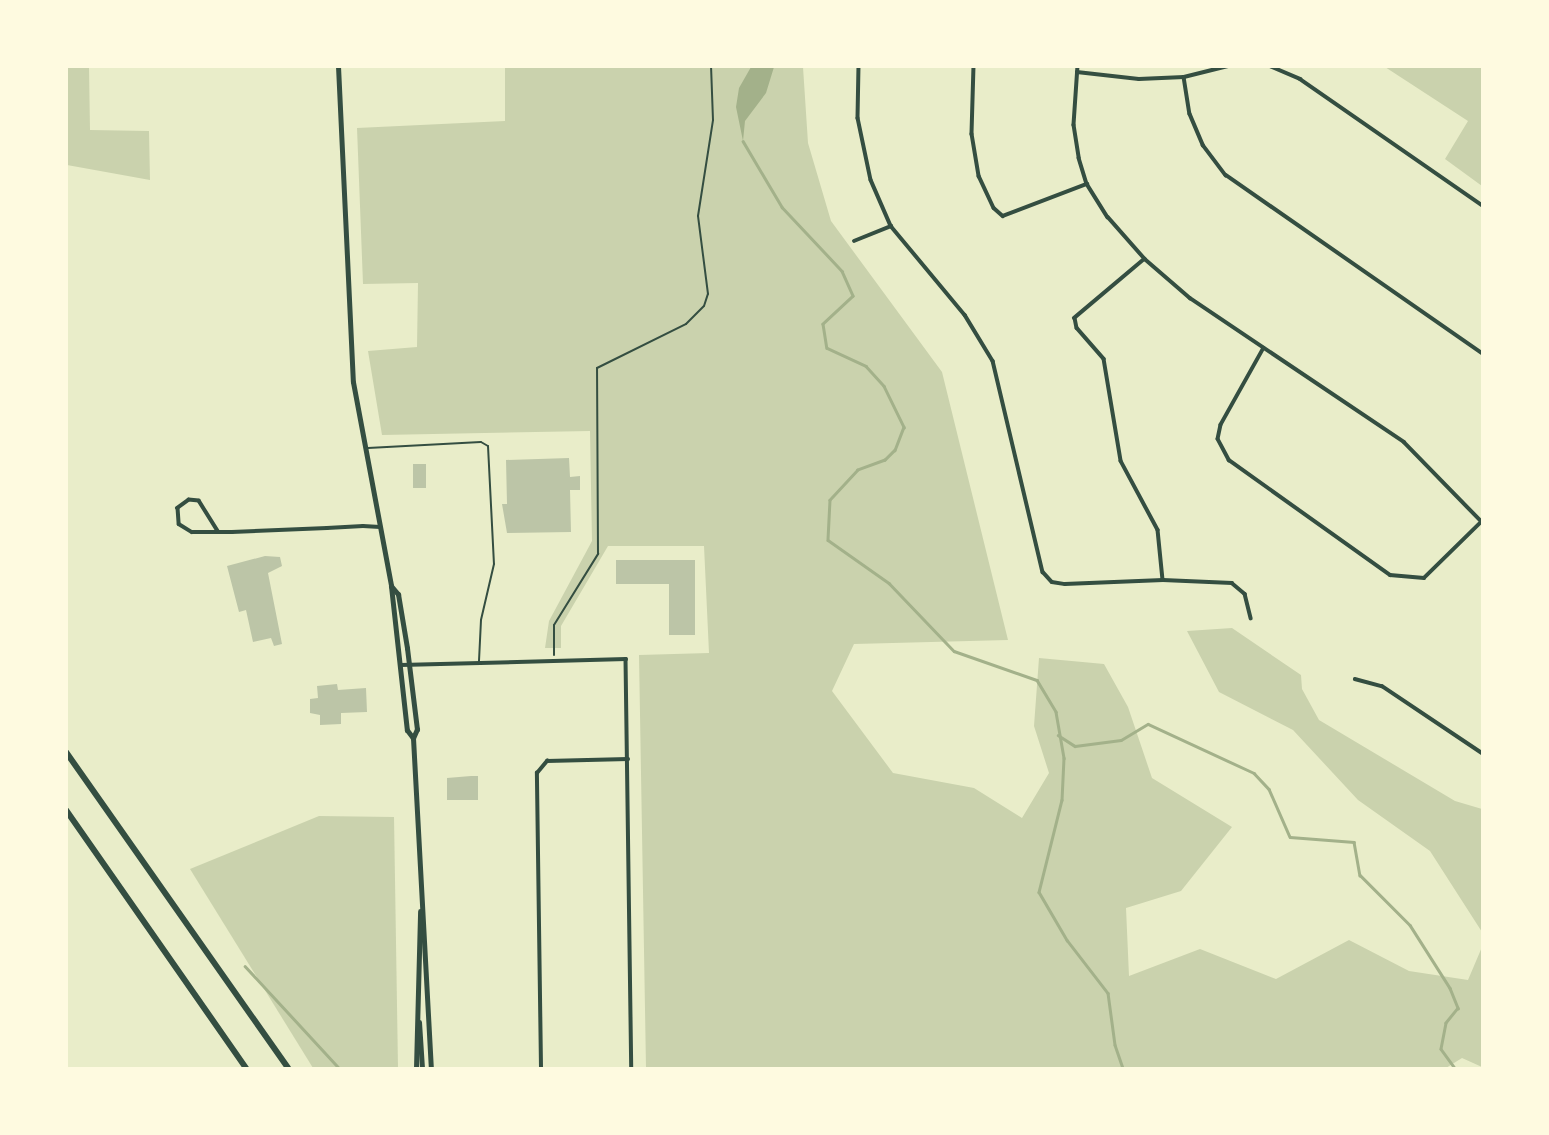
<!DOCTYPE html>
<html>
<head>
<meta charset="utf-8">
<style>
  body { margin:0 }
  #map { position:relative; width:1549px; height:1135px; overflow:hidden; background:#e9edc9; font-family:"Space Grotesk",sans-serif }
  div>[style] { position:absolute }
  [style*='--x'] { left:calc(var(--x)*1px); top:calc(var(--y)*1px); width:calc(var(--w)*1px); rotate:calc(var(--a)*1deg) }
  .green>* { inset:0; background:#cad2ad }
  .water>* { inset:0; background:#a3b18a }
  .stream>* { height:2.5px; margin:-1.25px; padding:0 1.25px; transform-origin:1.25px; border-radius:1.25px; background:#a3b18a }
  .building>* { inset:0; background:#bcc5a7; transform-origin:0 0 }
  .path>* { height:2px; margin:-1px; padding:0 1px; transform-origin:1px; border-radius:1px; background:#344e41 }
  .service>* { height:2px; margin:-1px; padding:0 1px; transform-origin:1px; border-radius:1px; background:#344e41 }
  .minor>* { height:3.5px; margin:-1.75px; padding:0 1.75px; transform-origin:1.75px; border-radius:1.75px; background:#344e41 }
  .secondary>* { height:5px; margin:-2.5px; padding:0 2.5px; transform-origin:2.5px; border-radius:2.5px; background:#344e41 }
  .motorway>* { height:6px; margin:-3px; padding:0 3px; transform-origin:3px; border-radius:3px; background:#344e41 }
  span { translate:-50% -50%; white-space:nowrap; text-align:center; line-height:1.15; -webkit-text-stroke:6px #fefae0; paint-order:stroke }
  .frame { position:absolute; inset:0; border:68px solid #fefae0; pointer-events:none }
</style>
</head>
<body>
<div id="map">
  <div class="green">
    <i style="clip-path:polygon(66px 67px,89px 67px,90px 130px,149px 131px,150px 180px,67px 165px)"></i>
    <i style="clip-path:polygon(505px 67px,803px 67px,808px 143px,831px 221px,942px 372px,1008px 640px,854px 644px,832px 691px,893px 773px,974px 788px,1022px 818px,1049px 773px,1034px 726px,1039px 658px,1104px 664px,1128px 707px,1152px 778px,1232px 827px,1181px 891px,1126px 908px,1129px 976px,1200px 949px,1276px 979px,1349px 940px,1409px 971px,1468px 980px,1482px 947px,1482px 1067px,1462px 1058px,1446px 1068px,646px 1068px,639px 655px,709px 653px,704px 546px,608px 546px,561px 626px,561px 648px,545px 648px,549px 621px,592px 541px,590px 431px,382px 435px,368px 351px,417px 347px,418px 283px,363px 284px,357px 128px,505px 121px)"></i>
    <i style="clip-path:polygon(1385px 67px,1482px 67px,1482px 186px,1445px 159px,1468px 121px)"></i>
    <i style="clip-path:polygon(1232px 628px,1301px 675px,1302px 689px,1319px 720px,1455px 801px,1482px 809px,1482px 932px,1430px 851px,1358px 800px,1293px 730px,1219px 692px,1187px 631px)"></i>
    <i style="clip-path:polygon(319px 816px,394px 817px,398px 1068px,313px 1068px,190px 869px)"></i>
  </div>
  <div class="water">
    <i style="clip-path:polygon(751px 67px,774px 67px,766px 93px,745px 121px,743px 141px,736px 107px,739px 88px)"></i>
  </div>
  <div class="stream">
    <i style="--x:743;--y:141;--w:77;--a:59.4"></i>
    <i style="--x:782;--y:207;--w:88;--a:46.8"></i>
    <i style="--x:842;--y:271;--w:27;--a:66"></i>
    <i style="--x:853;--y:296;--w:41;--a:137"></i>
    <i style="--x:823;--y:324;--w:24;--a:81"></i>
    <i style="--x:827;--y:348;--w:43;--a:24.8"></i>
    <i style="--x:866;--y:366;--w:27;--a:48"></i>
    <i style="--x:884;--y:386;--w:46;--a:64"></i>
    <i style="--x:904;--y:427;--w:25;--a:111"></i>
    <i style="--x:895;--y:450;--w:14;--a:135"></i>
    <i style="--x:885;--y:460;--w:29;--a:160"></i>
    <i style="--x:858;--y:470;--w:41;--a:133"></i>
    <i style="--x:830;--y:500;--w:40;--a:92.9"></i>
    <i style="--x:828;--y:540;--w:75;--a:35.2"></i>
    <i style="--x:889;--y:583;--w:94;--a:46.3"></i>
    <i style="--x:954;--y:651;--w:88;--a:19.3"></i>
    <i style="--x:1037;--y:680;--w:37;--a:59"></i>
    <i style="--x:1056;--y:712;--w:47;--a:80.1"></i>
    <i style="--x:1064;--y:758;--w:42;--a:92.7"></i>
    <i style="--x:1062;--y:800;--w:95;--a:104"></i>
    <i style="--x:1039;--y:892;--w:56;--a:59.7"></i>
    <i style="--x:1067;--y:940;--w:67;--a:52.3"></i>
    <i style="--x:1108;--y:993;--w:52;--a:82.3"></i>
    <i style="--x:1115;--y:1045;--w:24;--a:71"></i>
    <i style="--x:1058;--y:735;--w:20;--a:33"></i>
    <i style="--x:1075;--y:746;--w:46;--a:-7.4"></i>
    <i style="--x:1121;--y:740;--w:31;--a:-31"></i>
    <i style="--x:1148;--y:724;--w:117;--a:24.8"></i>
    <i style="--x:1254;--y:773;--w:22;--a:47"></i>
    <i style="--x:1269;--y:789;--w:52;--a:66.4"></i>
    <i style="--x:1290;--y:837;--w:64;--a:4.5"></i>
    <i style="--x:1354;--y:842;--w:34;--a:80"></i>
    <i style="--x:1360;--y:875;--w:71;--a:45"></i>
    <i style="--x:1410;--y:925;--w:75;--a:57.6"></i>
    <i style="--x:1450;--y:988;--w:22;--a:68"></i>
    <i style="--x:1458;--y:1008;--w:19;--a:129"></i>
    <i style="--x:1446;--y:1023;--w:26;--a:101"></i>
    <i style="--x:1441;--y:1049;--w:24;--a:54"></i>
    <i style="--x:245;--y:966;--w:139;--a:47.3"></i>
  </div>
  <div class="building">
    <i style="clip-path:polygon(569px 458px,570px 477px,580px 476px,580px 490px,570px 490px,571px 532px,507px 533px,502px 504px,507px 504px,506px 460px)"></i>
    <i style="left:426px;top:464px;width:24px;height:13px;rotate:90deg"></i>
    <i style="clip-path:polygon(265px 556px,280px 557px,282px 566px,268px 573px,282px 644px,274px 646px,271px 638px,253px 642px,246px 610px,239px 612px,227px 566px)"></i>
    <i style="clip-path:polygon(616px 560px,695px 560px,695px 635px,669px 635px,669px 584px,616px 584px)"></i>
    <i style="clip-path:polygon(337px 684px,338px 690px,366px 688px,367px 712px,341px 713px,341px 724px,320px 725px,320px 715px,310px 713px,310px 699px,318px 698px,317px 686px)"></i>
    <i style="clip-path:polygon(471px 776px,478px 776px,478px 800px,447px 800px,447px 778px)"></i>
  </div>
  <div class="path">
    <i style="--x:554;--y:655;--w:30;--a:-90"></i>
    <i style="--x:554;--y:625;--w:84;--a:-58.2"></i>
    <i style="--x:598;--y:554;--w:186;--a:-90.3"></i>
    <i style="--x:597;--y:368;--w:99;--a:-26.3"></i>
    <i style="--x:686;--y:324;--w:25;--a:-45"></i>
    <i style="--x:704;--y:306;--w:13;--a:-72"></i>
    <i style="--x:708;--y:294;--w:79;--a:-97.3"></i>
    <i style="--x:698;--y:216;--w:97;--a:-81.1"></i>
    <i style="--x:713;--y:120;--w:54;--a:-92.1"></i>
  </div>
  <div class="service">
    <i style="--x:368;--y:448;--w:113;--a:-3"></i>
    <i style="--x:481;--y:442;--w:8;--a:30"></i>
    <i style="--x:488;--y:446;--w:118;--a:87.1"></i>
    <i style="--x:494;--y:564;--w:57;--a:103.1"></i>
    <i style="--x:481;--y:620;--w:41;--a:92.8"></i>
  </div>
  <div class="minor">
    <i style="--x:859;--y:66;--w:52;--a:91.1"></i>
    <i style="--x:858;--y:118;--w:63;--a:78.2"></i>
    <i style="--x:871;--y:180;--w:50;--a:66.5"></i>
    <i style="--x:891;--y:226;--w:116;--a:50.3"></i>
    <i style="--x:965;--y:315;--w:54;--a:58.7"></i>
    <i style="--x:993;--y:361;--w:217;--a:76.7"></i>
    <i style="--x:1043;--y:572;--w:13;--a:48"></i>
    <i style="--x:1052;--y:582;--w:13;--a:9"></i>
    <i style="--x:1065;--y:584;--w:98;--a:-2.3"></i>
    <i style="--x:1163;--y:580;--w:69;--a:2.5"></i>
    <i style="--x:1232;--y:583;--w:17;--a:40"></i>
    <i style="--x:1245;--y:594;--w:25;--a:76"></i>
    <i style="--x:974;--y:66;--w:68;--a:91.7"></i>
    <i style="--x:972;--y:134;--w:43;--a:80.5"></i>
    <i style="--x:979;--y:176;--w:35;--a:65"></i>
    <i style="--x:994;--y:208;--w:12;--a:42"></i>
    <i style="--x:1003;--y:216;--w:90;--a:-20.9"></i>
    <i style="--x:1078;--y:66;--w:59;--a:93.9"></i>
    <i style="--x:1074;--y:125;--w:33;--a:81"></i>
    <i style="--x:1079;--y:158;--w:27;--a:73"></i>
    <i style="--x:1087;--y:184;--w:39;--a:58"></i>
    <i style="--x:1108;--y:217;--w:56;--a:48.6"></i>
    <i style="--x:1145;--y:259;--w:60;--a:40.9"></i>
    <i style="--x:1190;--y:298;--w:258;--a:33.9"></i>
    <i style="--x:1404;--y:442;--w:112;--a:45.7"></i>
    <i style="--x:1270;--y:66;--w:33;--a:23"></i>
    <i style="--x:1300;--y:79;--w:221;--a:34.7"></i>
    <i style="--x:1077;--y:72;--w:62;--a:6.4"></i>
    <i style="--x:1139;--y:79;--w:45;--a:-2.5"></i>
    <i style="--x:1184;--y:77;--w:45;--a:-14"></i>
    <i style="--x:1184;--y:77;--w:37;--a:81"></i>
    <i style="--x:1190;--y:114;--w:34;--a:67"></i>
    <i style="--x:1203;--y:145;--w:38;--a:53"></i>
    <i style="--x:1226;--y:175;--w:312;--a:34.8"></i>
    <i style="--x:854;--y:241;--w:40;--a:-22"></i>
    <i style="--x:1145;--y:259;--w:92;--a:139.9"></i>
    <i style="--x:1075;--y:318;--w:10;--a:79"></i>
    <i style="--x:1077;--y:328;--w:41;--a:48.9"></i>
    <i style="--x:1104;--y:359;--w:103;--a:80.5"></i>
    <i style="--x:1121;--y:461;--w:78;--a:61.8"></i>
    <i style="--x:1158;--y:530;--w:50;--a:84.3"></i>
    <i style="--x:1264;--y:348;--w:88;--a:119.2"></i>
    <i style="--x:1221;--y:425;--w:14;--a:102"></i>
    <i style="--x:1218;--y:439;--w:24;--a:62"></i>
    <i style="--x:1229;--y:460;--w:198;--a:35.5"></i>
    <i style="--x:1390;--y:575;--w:34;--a:5"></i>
    <i style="--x:1424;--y:578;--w:81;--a:-44.5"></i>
    <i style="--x:218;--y:532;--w:36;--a:-122"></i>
    <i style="--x:199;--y:501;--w:10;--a:-174"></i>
    <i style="--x:189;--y:500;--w:14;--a:144"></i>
    <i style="--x:178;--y:508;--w:16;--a:86"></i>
    <i style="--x:179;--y:524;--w:15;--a:32"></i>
    <i style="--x:192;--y:532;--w:40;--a:0"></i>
    <i style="--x:232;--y:532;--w:95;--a:-2.4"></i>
    <i style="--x:327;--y:528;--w:36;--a:-3"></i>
    <i style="--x:363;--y:526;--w:17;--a:3"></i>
    <i style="--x:401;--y:665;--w:225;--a:-1.5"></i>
    <i style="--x:626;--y:659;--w:409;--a:89.2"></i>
    <i style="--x:1355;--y:679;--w:28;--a:15"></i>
    <i style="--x:1382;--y:686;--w:120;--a:33.8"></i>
    <i style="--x:541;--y:1068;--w:295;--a:-90.8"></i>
    <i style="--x:537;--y:773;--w:16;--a:-50"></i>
    <i style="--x:547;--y:761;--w:81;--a:-1.4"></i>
  </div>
  <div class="secondary">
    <i style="--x:338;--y:66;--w:316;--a:87.3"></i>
    <i style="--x:353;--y:382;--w:208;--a:79.4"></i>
    <i style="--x:391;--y:586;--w:145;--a:83.7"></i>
    <i style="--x:407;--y:730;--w:10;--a:53"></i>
    <i style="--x:391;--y:586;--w:11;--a:49"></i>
    <i style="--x:398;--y:594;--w:55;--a:80.5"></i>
    <i style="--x:407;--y:648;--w:82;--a:83"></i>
    <i style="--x:417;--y:729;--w:10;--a:114"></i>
    <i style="--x:413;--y:738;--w:330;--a:86.9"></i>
    <i style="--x:419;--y:1022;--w:46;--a:86.3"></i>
    <i style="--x:416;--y:1068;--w:157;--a:-88.5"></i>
  </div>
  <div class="motorway">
    <i style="--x:66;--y:752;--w:386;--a:54.9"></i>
    <i style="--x:66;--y:810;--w:315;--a:55.1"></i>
  </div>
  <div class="frame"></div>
</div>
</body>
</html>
